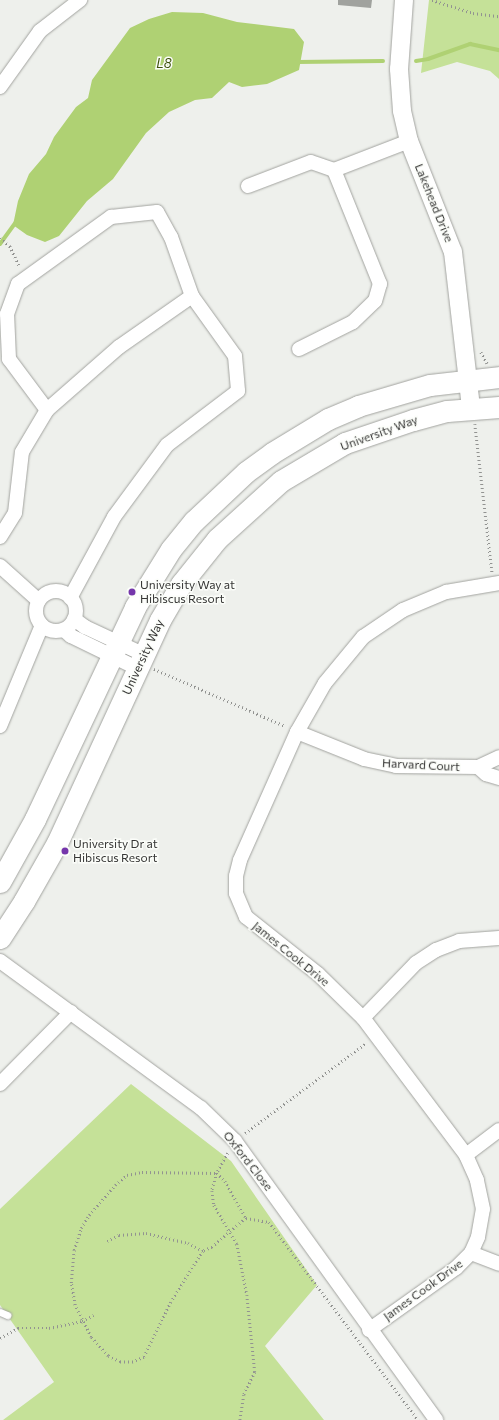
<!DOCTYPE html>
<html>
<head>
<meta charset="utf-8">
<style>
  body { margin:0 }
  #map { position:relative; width:499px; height:1420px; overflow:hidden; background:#eef0ec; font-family:Commissioner,sans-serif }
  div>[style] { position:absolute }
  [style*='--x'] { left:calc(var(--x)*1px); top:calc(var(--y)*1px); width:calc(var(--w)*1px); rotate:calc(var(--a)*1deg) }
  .green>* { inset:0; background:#c5e198 }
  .water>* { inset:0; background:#afd173 }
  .stream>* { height:4px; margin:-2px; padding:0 2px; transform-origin:2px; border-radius:2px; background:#afd173 }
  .path>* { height:2.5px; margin-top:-1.25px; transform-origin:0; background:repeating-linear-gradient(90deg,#929391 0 1px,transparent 0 4px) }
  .roads { filter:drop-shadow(0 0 1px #a2a39f) drop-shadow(0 0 1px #a2a39f) }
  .service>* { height:7px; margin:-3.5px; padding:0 3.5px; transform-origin:3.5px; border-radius:3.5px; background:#fff }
  .minor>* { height:14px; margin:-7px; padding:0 7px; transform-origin:7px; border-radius:7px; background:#fff }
  .minor>.ring { margin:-7px; padding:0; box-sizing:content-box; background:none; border:14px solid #fff; border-radius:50% }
  .tertiary>* { height:18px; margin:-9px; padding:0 9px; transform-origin:9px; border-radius:9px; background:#fff }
  .secondary>* { height:21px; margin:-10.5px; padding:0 10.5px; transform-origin:10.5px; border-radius:10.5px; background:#fff }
  .wall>* { inset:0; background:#a0a29e }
  .dots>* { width:11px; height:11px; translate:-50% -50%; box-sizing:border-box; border:2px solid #fbfdf9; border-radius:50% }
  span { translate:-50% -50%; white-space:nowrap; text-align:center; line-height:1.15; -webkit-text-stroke:3px #fbfdf9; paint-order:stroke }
  .street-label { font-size:12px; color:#363635 }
  .poi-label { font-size:12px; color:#363635 }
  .left { translate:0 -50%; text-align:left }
  .water-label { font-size:13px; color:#3d510c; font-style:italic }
</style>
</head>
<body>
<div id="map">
  <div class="green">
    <i style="clip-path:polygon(429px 0,499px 0,499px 79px,490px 71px,457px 62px,421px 73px)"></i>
    <i style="clip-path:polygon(131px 1084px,231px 1161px,317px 1285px,265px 1346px,324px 1420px,3px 1420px,54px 1382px,0 1305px,0 1209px)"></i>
  </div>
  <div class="water">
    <i style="clip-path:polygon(172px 12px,203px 13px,237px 22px,294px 29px,304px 42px,299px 70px,267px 84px,242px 87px,229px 82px,212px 98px,195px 100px,169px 112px,146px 133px,113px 179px,87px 201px,59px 236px,45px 242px,27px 235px,13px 225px,18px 201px,29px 174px,46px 154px,54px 137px,76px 107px,88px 98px,92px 80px,130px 28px,149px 19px)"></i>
  </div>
  <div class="stream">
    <i style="--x:416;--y:61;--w:12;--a:-9"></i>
    <i style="--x:428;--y:59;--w:45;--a:-19.7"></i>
    <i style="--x:470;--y:44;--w:30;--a:12"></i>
    <i style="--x:297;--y:62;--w:86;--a:-0.7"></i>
    <i style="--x:0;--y:244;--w:29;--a:-54"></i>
  </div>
  <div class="path">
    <i style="--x:432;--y:0;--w:43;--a:17.6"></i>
    <i style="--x:473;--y:13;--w:26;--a:7"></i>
    <i style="--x:0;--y:238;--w:13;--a:39"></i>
    <i style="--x:10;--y:246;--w:23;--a:65"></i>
    <i style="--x:481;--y:352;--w:13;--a:61"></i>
    <i style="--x:475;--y:424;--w:149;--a:83.4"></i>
    <i style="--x:154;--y:669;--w:143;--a:23.5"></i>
    <i style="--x:245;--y:1133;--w:151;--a:-36.6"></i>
    <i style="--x:228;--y:1153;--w:23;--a:119"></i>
    <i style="--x:217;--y:1173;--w:19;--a:106"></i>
    <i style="--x:212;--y:1191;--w:14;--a:82"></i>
    <i style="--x:214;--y:1205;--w:45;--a:59.5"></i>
    <i style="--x:237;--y:1244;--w:52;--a:78.9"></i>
    <i style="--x:247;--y:1295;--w:77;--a:84.1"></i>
    <i style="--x:255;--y:1372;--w:25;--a:116"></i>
    <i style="--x:244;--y:1395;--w:25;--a:99"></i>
    <i style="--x:246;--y:1218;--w:45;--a:139.5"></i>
    <i style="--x:212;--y:1247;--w:10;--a:156"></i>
    <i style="--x:203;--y:1251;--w:60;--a:122.1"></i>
    <i style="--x:171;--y:1302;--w:61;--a:116.1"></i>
    <i style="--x:144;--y:1357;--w:12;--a:156"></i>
    <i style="--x:133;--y:1362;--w:13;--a:180"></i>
    <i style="--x:120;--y:1362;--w:13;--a:-153"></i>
    <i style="--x:108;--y:1356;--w:25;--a:-132"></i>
    <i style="--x:91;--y:1337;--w:36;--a:-117"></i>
    <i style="--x:75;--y:1305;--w:22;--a:-100"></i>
    <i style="--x:71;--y:1283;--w:33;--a:-85"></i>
    <i style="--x:74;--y:1250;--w:23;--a:-72"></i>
    <i style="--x:81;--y:1228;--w:15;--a:-58"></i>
    <i style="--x:89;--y:1215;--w:40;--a:-49"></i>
    <i style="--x:115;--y:1185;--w:16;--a:-40"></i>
    <i style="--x:127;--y:1175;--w:15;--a:-11"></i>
    <i style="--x:142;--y:1172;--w:75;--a:0.8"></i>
    <i style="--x:217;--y:1173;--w:11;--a:45"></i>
    <i style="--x:225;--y:1181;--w:43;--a:60.4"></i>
    <i style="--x:246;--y:1218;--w:23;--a:10"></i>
    <i style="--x:269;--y:1222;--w:248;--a:53"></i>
    <i style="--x:107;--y:1241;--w:13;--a:-27"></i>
    <i style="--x:119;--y:1235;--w:27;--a:-4"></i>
    <i style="--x:146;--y:1233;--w:43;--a:13.4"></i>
    <i style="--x:188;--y:1243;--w:17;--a:28"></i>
    <i style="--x:0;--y:1338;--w:21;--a:-29"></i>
    <i style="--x:18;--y:1328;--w:31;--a:0"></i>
    <i style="--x:49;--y:1328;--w:34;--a:-12"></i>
    <i style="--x:82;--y:1321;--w:13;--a:-27"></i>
  </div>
  <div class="roads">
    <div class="service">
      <i style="--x:0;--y:1312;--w:8;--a:23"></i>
    </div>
    <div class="minor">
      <i style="--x:0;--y:87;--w:69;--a:-54.5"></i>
      <i style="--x:40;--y:31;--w:51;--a:-37.8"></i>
      <i style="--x:248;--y:186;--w:67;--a:-20.9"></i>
      <i style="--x:311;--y:162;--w:24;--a:19"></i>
      <i style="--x:299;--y:349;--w:60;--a:-26.6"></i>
      <i style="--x:353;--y:322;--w:30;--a:-44"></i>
      <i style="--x:375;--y:301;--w:18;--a:-74"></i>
      <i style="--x:380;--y:284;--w:123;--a:-112"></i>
      <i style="--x:334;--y:170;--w:80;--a:-21.1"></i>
      <i style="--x:47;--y:410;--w:96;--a:-41.2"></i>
      <i style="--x:119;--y:347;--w:89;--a:-34.9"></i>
      <i style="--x:0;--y:537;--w:28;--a:-58"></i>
      <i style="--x:15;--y:513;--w:61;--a:-83.5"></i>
      <i style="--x:22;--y:452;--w:49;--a:-59.2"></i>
      <i style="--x:47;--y:410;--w:64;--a:-126.7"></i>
      <i style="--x:9;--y:359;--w:45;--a:-92.5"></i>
      <i style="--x:7;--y:314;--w:32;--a:-70"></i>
      <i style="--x:18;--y:284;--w:115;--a:-35.8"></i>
      <i style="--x:111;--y:217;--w:46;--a:-6.2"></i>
      <i style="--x:157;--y:212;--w:29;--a:61"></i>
      <i style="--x:171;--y:237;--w:63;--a:70.4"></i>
      <i style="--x:192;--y:296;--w:74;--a:54.4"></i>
      <i style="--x:235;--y:356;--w:35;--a:85"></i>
      <i style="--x:238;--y:391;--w:89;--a:142.7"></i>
      <i style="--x:167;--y:445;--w:89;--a:126.4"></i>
      <i style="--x:114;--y:517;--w:92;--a:118.5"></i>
      <i style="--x:0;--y:566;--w:52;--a:41.9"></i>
      <i class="ring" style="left:36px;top:591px;width:26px;height:26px"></i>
      <i style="--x:74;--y:619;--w:14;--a:36"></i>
      <i style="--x:85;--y:627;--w:64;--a:25"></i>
      <i style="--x:64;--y:630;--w:9;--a:41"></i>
      <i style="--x:71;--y:636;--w:73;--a:25.9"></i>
      <i style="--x:0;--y:726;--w:109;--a:-67.4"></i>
      <i style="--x:297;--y:732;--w:72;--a:21.9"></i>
      <i style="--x:364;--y:759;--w:33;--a:12"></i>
      <i style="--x:396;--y:766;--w:82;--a:0.7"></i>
      <i style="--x:478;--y:767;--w:23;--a:-25"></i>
      <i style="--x:478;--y:767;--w:11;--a:41"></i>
      <i style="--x:486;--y:774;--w:14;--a:17"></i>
      <i style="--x:0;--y:961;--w:249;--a:36.2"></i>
      <i style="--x:201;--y:1108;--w:47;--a:44.1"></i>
      <i style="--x:235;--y:1141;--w:344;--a:54.2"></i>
      <i style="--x:363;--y:1018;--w:76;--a:-46.1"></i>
      <i style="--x:416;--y:963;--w:24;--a:-33"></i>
      <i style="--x:436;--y:950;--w:25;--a:-21"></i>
      <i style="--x:459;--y:941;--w:40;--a:-4.3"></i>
      <i style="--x:0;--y:1084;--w:101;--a:-45.4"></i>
      <i style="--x:466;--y:1155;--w:41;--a:-37.1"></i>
      <i style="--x:471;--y:1253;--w:30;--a:21"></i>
      <i style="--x:369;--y:1330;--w:107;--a:-35.5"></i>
      <i style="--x:456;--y:1268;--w:21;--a:-45"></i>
      <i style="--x:471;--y:1253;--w:17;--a:-66"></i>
      <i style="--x:478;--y:1237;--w:28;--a:-80"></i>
      <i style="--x:483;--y:1209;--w:30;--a:-102"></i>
      <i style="--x:477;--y:1180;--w:27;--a:-114"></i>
      <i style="--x:466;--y:1155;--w:171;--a:-126.9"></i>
      <i style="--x:363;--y:1018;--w:63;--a:-135.6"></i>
      <i style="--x:318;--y:974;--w:92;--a:-141.6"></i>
      <i style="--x:246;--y:917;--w:26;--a:-113"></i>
      <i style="--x:236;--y:893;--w:17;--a:-90"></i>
      <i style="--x:236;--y:876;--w:16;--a:-76"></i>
      <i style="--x:240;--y:860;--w:140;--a:-66"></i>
      <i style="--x:297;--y:732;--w:56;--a:-60.3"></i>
      <i style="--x:325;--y:683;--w:60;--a:-50.4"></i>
      <i style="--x:363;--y:637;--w:48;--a:-34"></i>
      <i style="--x:403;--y:610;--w:47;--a:-22.7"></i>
      <i style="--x:446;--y:592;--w:54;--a:-9.6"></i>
    </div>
    <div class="tertiary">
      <i style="--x:404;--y:0;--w:69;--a:94.1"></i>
      <i style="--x:399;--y:69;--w:42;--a:85.9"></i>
      <i style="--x:402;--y:111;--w:31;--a:77"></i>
      <i style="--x:409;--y:141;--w:119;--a:68.4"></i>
      <i style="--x:453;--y:252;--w:157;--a:83.4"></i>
    </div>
    <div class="secondary">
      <i style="--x:0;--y:882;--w:72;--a:-60.9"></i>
      <i style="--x:35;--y:819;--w:234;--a:-64.7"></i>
      <i style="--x:135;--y:607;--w:68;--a:-58.2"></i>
      <i style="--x:171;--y:549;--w:36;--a:-51"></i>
      <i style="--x:194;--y:521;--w:71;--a:-43.3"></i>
      <i style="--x:246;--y:472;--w:32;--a:-36"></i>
      <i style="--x:272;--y:453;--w:66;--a:-31.3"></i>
      <i style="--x:328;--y:419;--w:33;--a:-23"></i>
      <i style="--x:358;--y:406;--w:75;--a:-16.3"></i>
      <i style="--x:430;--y:385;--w:69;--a:-6.6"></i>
      <i style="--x:0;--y:938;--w:44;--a:-57"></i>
      <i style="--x:24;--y:901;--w:67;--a:-60.4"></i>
      <i style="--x:57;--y:843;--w:246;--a:-65.2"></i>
      <i style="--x:160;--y:620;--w:42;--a:-59.7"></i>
      <i style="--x:181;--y:584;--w:58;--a:-51.3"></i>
      <i style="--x:217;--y:539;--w:86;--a:-42.2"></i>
      <i style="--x:281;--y:481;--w:74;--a:-30.7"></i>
      <i style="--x:345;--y:443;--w:72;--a:-18.7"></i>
      <i style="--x:413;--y:420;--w:35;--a:-15"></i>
      <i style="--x:447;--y:411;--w:52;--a:-4.4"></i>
    </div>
  </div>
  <div class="wall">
    <i style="clip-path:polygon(338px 0,372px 0,371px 8px,338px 5px)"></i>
  </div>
  <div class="dots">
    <i style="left:132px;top:592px;background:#7536ab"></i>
    <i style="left:65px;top:851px;background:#7536ab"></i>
  </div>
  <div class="street-label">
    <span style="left:434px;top:203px;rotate:68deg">Lakehead Drive</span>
    <span style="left:379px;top:433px;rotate:-20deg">University Way</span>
    <span style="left:143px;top:657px;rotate:-65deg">University Way</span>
    <span style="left:421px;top:765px;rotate:3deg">Harvard Court</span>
    <span style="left:291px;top:954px;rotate:39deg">James Cook Drive</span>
    <span style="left:248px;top:1161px;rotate:52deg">Oxford Close</span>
    <span style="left:423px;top:1290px;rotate:-36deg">James Cook Drive</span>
  </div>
  <div class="poi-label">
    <span class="left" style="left:140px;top:592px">University Way at<br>Hibiscus Resort</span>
    <span class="left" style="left:73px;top:851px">University Dr at<br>Hibiscus Resort</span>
  </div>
  <div class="water-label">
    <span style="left:164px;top:63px">L8</span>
  </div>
</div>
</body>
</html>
